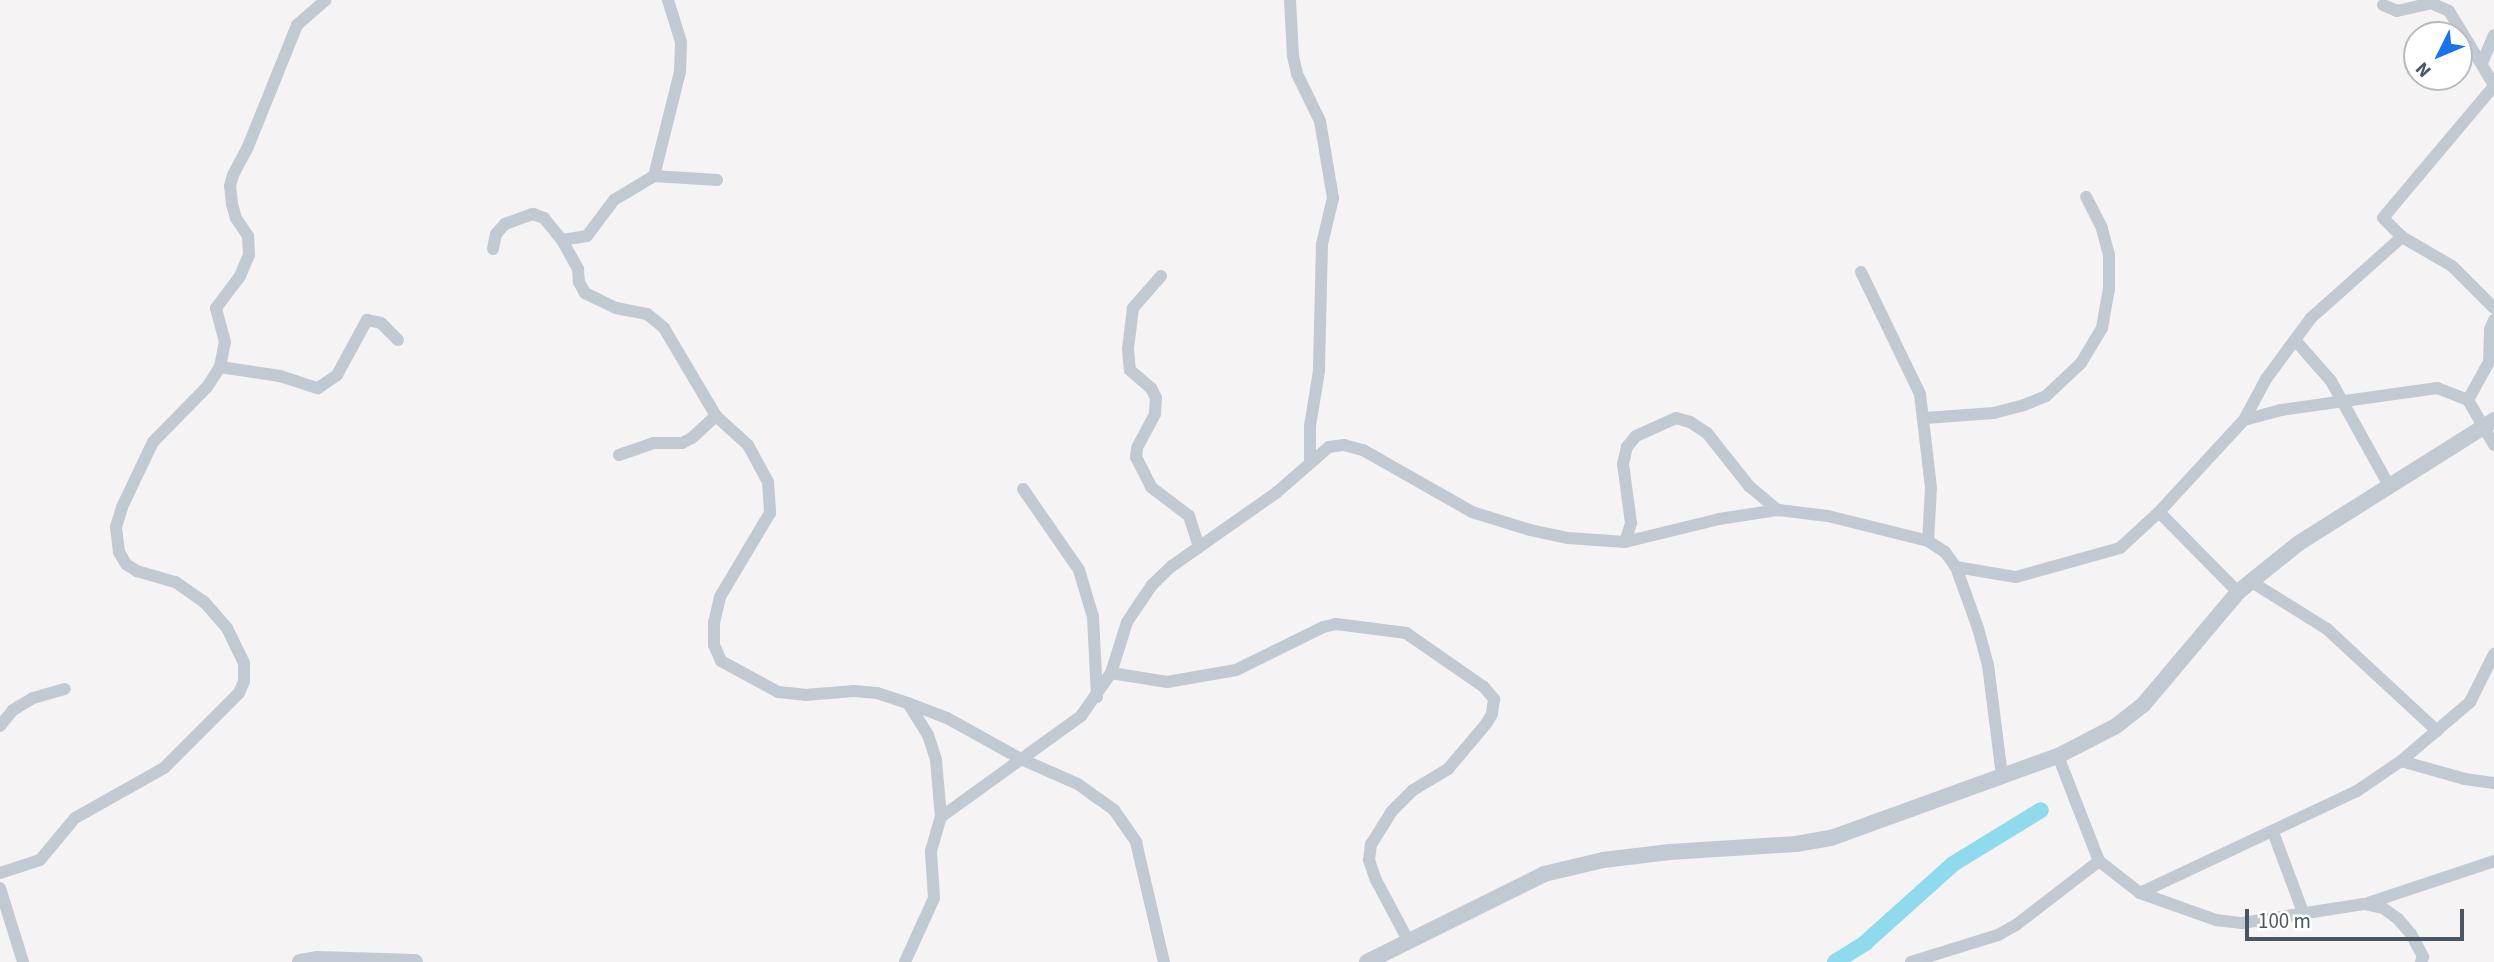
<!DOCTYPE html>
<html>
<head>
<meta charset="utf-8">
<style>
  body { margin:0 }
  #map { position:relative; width:2494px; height:962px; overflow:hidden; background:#f5f3f3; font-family:"Source Sans 3",sans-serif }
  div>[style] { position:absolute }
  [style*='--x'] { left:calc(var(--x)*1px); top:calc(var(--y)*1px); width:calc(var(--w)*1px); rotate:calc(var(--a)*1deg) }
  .canal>* { height:16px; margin:-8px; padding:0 8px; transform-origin:8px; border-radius:8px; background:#90daee }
  .minor>* { height:12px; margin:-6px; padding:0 6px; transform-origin:6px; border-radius:6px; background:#c1cad2 }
  .tertiary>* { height:16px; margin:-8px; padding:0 8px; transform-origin:8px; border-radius:8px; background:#c1cad2 }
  span { translate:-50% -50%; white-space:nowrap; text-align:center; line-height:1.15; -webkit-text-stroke:5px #fff; paint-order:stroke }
  .north { position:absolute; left:2403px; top:21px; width:70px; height:70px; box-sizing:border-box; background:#fff; border:2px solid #b7bbc0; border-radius:50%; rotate:227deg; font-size:19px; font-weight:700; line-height:28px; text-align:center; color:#4a5661 }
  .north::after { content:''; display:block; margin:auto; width:24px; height:32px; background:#1a73e8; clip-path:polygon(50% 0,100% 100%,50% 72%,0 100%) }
  .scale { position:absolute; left:2245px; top:909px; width:219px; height:32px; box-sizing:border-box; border:4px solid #4a5661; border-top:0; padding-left:9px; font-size:21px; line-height:24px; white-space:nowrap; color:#4a5661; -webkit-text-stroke:5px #fff; paint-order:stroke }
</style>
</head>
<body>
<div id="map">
  <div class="canal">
    <i style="--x:1835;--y:962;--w:36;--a:-32"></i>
    <i style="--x:1865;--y:943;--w:118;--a:-41.9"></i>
    <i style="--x:1953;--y:864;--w:103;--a:-31.5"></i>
  </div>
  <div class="minor">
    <i style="--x:1290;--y:0;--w:56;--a:86.9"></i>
    <i style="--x:1293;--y:56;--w:18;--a:77"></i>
    <i style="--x:1297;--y:74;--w:52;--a:63.9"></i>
    <i style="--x:1320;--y:121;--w:78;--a:80.4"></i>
    <i style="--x:1333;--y:198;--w:47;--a:103.4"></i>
    <i style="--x:1322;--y:244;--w:127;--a:91.4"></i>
    <i style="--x:1319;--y:371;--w:56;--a:99.3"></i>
    <i style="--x:1310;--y:426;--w:35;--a:90"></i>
    <i style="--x:2383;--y:5;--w:15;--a:23"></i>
    <i style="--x:2397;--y:11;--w:35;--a:-13"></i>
    <i style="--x:2431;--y:3;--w:20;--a:24"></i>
    <i style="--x:2449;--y:11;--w:87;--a:58.7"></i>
    <i style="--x:2482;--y:63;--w:30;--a:-67"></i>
    <i style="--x:2494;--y:86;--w:172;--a:130.1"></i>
    <i style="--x:2383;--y:218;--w:27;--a:45"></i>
    <i style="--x:2402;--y:237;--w:58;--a:30.1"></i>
    <i style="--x:2452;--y:266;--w:59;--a:45"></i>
    <i style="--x:654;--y:176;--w:107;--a:-76"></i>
    <i style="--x:680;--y:72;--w:30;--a:-88"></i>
    <i style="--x:681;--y:42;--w:44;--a:-107.2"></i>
    <i style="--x:717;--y:180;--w:63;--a:-176.4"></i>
    <i style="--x:654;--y:176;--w:47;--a:149"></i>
    <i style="--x:614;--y:200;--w:45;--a:126.9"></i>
    <i style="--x:587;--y:236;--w:25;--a:171"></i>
    <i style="--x:562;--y:240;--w:33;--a:61"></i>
    <i style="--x:578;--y:269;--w:13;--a:86"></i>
    <i style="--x:579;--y:282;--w:13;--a:61"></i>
    <i style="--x:585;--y:293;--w:34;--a:26"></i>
    <i style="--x:616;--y:308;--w:32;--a:11"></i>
    <i style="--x:647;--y:314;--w:22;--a:39"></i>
    <i style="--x:664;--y:328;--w:102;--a:59.4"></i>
    <i style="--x:716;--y:416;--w:43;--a:42.2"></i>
    <i style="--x:748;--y:445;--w:42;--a:61.6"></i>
    <i style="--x:768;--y:482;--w:31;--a:86"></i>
    <i style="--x:770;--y:513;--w:98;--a:120.8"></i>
    <i style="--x:720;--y:597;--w:26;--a:103"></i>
    <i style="--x:714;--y:622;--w:23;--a:90"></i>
    <i style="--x:714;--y:645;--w:17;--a:66"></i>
    <i style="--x:721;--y:661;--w:65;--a:28.5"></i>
    <i style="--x:778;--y:692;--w:27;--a:6"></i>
    <i style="--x:805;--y:695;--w:49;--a:-4.7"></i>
    <i style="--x:854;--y:691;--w:23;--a:5"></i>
    <i style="--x:877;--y:693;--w:33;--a:18"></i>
    <i style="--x:908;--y:703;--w:42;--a:21"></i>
    <i style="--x:947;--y:718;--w:85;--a:29"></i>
    <i style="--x:1021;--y:759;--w:62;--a:23.7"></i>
    <i style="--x:1078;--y:784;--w:26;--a:36"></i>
    <i style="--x:1099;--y:799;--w:19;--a:36"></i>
    <i style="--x:1114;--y:810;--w:39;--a:55"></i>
    <i style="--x:1136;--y:842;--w:123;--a:76.9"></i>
    <i style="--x:493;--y:249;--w:15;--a:-79"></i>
    <i style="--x:496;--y:234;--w:13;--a:-48"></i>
    <i style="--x:505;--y:224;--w:30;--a:-20"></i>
    <i style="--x:533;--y:214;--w:12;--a:20"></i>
    <i style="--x:544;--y:218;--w:28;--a:51"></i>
    <i style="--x:1861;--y:272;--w:136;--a:64.2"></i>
    <i style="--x:1920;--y:394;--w:95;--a:83.3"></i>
    <i style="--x:1931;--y:488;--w:53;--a:93.2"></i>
    <i style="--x:1161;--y:276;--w:43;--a:131.2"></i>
    <i style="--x:1133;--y:308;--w:41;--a:97"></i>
    <i style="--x:1128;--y:349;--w:21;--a:85"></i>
    <i style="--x:1130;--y:370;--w:28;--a:41"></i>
    <i style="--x:1151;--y:388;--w:11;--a:63"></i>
    <i style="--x:1156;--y:398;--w:16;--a:94"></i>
    <i style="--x:1155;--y:414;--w:38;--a:118"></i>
    <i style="--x:1137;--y:448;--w:9;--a:96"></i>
    <i style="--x:1136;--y:457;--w:34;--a:63"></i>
    <i style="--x:1151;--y:487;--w:48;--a:37.3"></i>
    <i style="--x:1189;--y:516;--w:33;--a:72"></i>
    <i style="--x:2295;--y:340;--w:55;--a:48.7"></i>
    <i style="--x:2331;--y:381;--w:118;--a:61"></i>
    <i style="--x:220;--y:367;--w:61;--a:8.5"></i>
    <i style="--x:280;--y:376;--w:40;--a:18"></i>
    <i style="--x:318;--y:388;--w:23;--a:-34"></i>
    <i style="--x:337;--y:375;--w:63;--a:-61.4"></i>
    <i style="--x:367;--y:320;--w:14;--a:12"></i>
    <i style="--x:381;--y:323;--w:24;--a:45"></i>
    <i style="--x:2468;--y:400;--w:43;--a:-61.1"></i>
    <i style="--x:2489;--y:362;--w:33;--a:-88"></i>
    <i style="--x:2490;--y:329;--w:10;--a:-66"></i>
    <i style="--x:1925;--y:418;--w:69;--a:-4.1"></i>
    <i style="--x:1994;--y:413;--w:31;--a:-15"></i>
    <i style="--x:2024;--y:405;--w:24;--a:-22"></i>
    <i style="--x:2046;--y:396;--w:48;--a:-43.3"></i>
    <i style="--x:2081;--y:363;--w:41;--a:-59"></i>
    <i style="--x:2102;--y:328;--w:39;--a:-80"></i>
    <i style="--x:2109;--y:290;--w:35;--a:-90"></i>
    <i style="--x:2109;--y:255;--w:28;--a:-105"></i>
    <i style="--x:2102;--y:228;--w:35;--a:-117"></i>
    <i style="--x:2244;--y:420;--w:38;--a:-15"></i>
    <i style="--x:2281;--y:410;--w:158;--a:-8"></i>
    <i style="--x:2437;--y:388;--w:33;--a:21"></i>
    <i style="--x:2468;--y:400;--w:52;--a:60"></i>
    <i style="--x:619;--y:455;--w:36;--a:-19"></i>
    <i style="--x:653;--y:443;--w:29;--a:0"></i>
    <i style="--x:682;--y:443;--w:11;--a:-27"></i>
    <i style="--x:692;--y:438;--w:33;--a:-43"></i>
    <i style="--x:1023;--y:489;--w:98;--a:55.3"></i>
    <i style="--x:1079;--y:570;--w:49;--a:73.4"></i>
    <i style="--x:1093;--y:617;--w:80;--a:87.1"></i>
    <i style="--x:2159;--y:512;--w:112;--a:45.4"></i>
    <i style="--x:1625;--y:542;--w:20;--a:-72"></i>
    <i style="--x:1631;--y:523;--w:60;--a:-97.7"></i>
    <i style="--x:1623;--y:464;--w:17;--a:-77"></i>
    <i style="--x:1627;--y:447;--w:14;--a:-51"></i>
    <i style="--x:1636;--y:436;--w:44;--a:-24.2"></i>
    <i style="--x:1676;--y:418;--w:15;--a:16"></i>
    <i style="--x:1690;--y:422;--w:20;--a:33"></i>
    <i style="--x:1707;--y:433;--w:68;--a:51.6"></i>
    <i style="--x:1749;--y:486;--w:38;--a:40"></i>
    <i style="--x:1956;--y:567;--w:61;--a:9.5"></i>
    <i style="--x:2016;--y:577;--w:108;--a:-15.6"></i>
    <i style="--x:2120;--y:548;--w:53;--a:-42.7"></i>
    <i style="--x:2159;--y:512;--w:125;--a:-47.3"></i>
    <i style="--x:2244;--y:420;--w:47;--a:-61.8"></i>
    <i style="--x:2266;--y:379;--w:76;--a:-53.6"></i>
    <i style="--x:2311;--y:318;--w:122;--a:-41.7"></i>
    <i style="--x:2250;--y:581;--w:91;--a:31.9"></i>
    <i style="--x:2327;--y:629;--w:150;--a:42.8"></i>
    <i style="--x:1111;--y:673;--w:57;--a:9.1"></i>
    <i style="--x:1167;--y:682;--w:70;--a:-9.9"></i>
    <i style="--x:1236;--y:670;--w:97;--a:-26.3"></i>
    <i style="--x:1323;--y:627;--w:13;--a:-13"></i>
    <i style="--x:1336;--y:624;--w:71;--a:7.3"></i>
    <i style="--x:1406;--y:633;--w:95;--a:34.7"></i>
    <i style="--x:1484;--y:687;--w:16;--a:50"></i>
    <i style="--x:1494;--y:699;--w:15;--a:98"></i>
    <i style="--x:1492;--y:714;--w:12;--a:121"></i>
    <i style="--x:1486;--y:724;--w:59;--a:130.2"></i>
    <i style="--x:1448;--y:769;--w:41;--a:149"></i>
    <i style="--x:1413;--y:790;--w:30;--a:135"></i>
    <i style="--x:1392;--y:811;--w:39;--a:122"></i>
    <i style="--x:1371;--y:844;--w:16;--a:97"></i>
    <i style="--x:1369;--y:860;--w:21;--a:71"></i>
    <i style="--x:1376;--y:880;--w:70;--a:62"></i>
    <i style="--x:908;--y:703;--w:38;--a:58"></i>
    <i style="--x:928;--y:735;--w:26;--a:72"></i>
    <i style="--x:936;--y:760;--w:57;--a:85"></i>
    <i style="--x:0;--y:726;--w:21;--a:-51"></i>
    <i style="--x:13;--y:710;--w:23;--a:-31"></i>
    <i style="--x:33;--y:698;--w:33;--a:-16"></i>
    <i style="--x:2058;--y:756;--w:113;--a:68.7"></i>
    <i style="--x:2099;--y:861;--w:52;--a:38"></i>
    <i style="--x:2140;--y:893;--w:81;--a:19.6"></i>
    <i style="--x:2216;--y:920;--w:26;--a:7"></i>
    <i style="--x:2242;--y:923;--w:123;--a:-8.9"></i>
    <i style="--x:2364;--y:904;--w:19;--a:12"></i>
    <i style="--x:2383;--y:908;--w:19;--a:36"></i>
    <i style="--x:2398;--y:919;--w:20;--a:49"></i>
    <i style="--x:2411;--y:934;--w:26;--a:62"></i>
    <i style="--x:2423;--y:957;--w:5;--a:112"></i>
    <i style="--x:2401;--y:761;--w:66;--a:15.7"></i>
    <i style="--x:2465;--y:779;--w:29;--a:8"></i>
    <i style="--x:2273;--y:832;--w:89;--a:69.5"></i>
    <i style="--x:0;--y:873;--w:42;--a:-18"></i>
    <i style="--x:40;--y:860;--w:55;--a:-50.2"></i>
    <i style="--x:75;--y:818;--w:102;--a:-29.3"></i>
    <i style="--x:164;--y:768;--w:106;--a:-45"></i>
    <i style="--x:239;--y:693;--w:13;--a:-67"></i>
    <i style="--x:244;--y:681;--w:18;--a:-90"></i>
    <i style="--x:244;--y:663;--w:39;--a:-116"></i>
    <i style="--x:227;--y:628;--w:35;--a:-131"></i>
    <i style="--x:204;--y:602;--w:35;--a:-145"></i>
    <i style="--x:175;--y:582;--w:40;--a:-164"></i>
    <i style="--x:137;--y:571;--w:13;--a:-148"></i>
    <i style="--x:126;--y:564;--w:14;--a:-120"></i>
    <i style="--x:119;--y:552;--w:25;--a:-97"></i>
    <i style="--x:116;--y:527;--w:21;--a:-73"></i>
    <i style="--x:122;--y:507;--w:72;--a:-64.5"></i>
    <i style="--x:153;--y:442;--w:77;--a:-45.5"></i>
    <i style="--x:207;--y:387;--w:24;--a:-57"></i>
    <i style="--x:220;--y:367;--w:25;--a:-79"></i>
    <i style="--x:225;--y:342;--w:35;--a:-105"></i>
    <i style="--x:216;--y:308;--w:40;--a:-53"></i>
    <i style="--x:240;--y:276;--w:23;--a:-67"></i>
    <i style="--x:249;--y:255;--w:19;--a:-93"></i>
    <i style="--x:248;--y:236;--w:22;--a:-124"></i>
    <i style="--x:236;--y:218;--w:15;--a:-106"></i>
    <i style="--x:232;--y:204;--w:18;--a:-96"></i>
    <i style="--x:230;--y:186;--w:11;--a:-75"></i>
    <i style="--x:233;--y:175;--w:30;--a:-62"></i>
    <i style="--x:247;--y:149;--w:134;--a:-68"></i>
    <i style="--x:297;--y:25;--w:38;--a:-41"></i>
    <i style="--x:0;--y:888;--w:77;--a:72.7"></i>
    <i style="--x:2140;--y:893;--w:240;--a:-25.2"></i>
    <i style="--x:2357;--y:791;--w:53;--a:-34.3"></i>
    <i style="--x:2401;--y:761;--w:91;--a:-40.5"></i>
    <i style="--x:2470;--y:702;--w:54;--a:-63.4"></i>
    <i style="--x:2368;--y:903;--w:133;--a:-18.4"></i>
    <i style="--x:905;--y:962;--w:70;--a:-65.6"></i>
    <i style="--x:934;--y:898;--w:47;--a:-93.7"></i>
    <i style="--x:931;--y:851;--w:35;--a:-74"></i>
    <i style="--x:941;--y:817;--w:173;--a:-35.8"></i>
    <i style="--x:1081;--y:716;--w:52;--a:-55.1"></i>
    <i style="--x:1111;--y:673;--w:53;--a:-72.6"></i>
    <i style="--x:1127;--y:622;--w:45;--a:-56"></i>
    <i style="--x:1152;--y:585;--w:28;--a:-44"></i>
    <i style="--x:1172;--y:566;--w:127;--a:-35.1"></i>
    <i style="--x:1276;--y:493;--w:70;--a:-41"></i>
    <i style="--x:1329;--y:447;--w:15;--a:-8"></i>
    <i style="--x:1344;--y:445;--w:20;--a:15"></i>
    <i style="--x:1363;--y:450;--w:125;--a:29.6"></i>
    <i style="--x:1472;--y:512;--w:61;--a:17.2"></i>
    <i style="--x:1530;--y:530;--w:39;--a:12"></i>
    <i style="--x:1568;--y:538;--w:57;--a:4"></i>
    <i style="--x:1625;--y:542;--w:97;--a:-13.7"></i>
    <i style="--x:1719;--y:519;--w:60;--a:-8.7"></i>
    <i style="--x:1778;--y:510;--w:50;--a:6.8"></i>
    <i style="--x:1828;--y:516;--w:103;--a:14"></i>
    <i style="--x:1928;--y:541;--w:20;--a:33"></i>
    <i style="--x:1945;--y:552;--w:19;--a:54"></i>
    <i style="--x:1956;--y:567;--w:65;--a:70.2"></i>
    <i style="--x:1978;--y:628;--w:38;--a:75"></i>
    <i style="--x:1988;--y:665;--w:112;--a:82.8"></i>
    <i style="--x:1911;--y:962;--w:91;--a:-17.2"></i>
    <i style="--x:1998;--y:935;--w:21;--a:-29"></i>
    <i style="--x:2016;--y:925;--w:105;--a:-37.6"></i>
  </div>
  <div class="tertiary">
    <i style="--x:300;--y:962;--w:17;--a:-10"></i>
    <i style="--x:317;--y:959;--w:98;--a:1.8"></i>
    <i style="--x:1367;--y:962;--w:198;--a:-26.4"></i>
    <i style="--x:1544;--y:874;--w:61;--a:-13.3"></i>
    <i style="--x:1603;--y:860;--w:67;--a:-6.8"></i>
    <i style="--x:1670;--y:852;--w:126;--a:-3.6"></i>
    <i style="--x:1796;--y:844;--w:36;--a:-10"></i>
    <i style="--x:1831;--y:838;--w:241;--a:-19.9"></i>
    <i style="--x:2058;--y:756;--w:65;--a:-27.3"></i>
    <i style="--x:2116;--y:726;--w:34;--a:-38"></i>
    <i style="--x:2143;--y:705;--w:148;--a:-49.9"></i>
    <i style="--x:2238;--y:592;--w:78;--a:-38.8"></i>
    <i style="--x:2299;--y:543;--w:231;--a:-32.2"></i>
  </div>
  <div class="north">N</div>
  <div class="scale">100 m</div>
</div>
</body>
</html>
